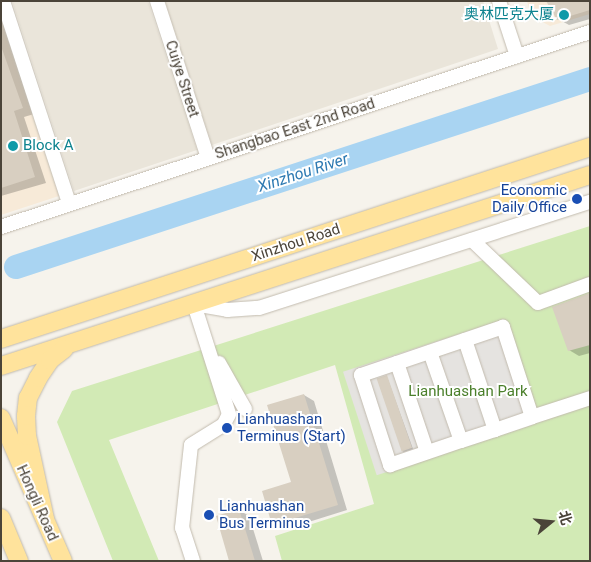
<!DOCTYPE html>
<html>
<head>
<meta charset="utf-8">
<style>
  body { margin:0 }
  #map { position:relative; width:591px; height:562px; overflow:hidden; background:#f6f3ec; font-family:Roboto,"Noto Sans SC",sans-serif }
  div>[style] { position:absolute }
  [style*='--x'] { left:calc(var(--x)*1px); top:calc(var(--y)*1px); width:calc(var(--w)*1px); rotate:calc(var(--a)*1deg) }
  .residential>* { inset:0; background:#eae5da }
  .commercial>* { inset:0; background:#f7ead8 }
  .green>* { inset:0; background:#d2eab5 }
  .parking>* { inset:0; background:#e5e3e0; transform-origin:0 0 }
  .shadow>* { inset:0; background:#0003 }
  .river>* { height:24px; margin:-12px; padding:0 12px; transform-origin:12px; border-radius:12px; background:#a9d4f2 }
  .building>* { inset:0; background:#d8cfc1; transform-origin:0 0 }
  .roads { filter:drop-shadow(0 0 1px #c2bbae) drop-shadow(0 0 1px #c2bbae) }
  .minor>* { height:14px; margin:-7px; padding:0 7px; transform-origin:7px; border-radius:7px; background:#fff }
  .major>* { height:18px; margin:-9px; padding:0 9px; transform-origin:9px; border-radius:9px; background:#ffe39c }
  .dots>* { width:14px; height:14px; translate:-50% -50%; box-sizing:border-box; border:2px solid #fff; border-radius:50% }
  span { translate:-50% -50%; white-space:nowrap; text-align:center; line-height:1.15; -webkit-text-stroke:4px #fff; paint-order:stroke }
  .culture-label { font-size:15px; color:#0d838f }
  .right { translate:-100% -50%; text-align:right }
  .left { translate:0 -50%; text-align:left }
  .street-label { font-size:15px; color:#4b4439 }
  .transit-label { font-size:15px; color:#164399 }
  .park-label { font-size:15px; color:#4a7f2a }
  .water-label { font-size:16px; color:#2e7ab2; font-style:italic }
  .frame { position:absolute; inset:0; border:2px solid #4b4439; pointer-events:none }
  .north { position:absolute; left:526px; top:497px; width:50px; height:50px; -webkit-text-stroke:4px #fff; paint-order:stroke; rotate:73deg; font-size:14px; font-weight:700; line-height:20px; text-align:center; color:#4b4439 }
  .north::after { content:''; display:block; margin:auto; width:18px; height:22px; background:#4b4439; clip-path:polygon(50% 0,100% 100%,50% 72%,0 100%) }
</style>
</head>
<body>
<div id="map">
  <div class="residential">
    <i style="clip-path:polygon(12px 1px,148px 1px,197px 150px,74px 191px)"></i>
    <i style="clip-path:polygon(165px 1px,483px 1px,498px 49px,212px 145px)"></i>
  </div>
  <div class="commercial">
    <i style="clip-path:polygon(527px 1px,590px 1px,590px 14px,550px 26px,531px 16px)"></i>
    <i style="clip-path:polygon(1px 20px,59px 196px,1px 215px)"></i>
  </div>
  <div class="green">
    <i style="clip-path:polygon(590px 226px,590px 561px,282px 561px,275px 536px,374px 504px,335px 365px,109px 440px,159px 561px,113px 561px,57px 422px,72px 391px)"></i>
  </div>
  <div class="parking">
    <i style="left:499px;top:321px;width:109px;height:164px;rotate:72deg"></i>
  </div>
  <div class="shadow">
    <i style="clip-path:polygon(590px 1px,590px 19px,569px 25px,558px 19px)"></i>
    <i style="clip-path:polygon(1px 13px,34px 114px,24px 117px,46px 183px,1px 196px)"></i>
    <i style="clip-path:polygon(590px 294px,590px 353px,579px 356px,569px 350px)"></i>
    <i style="clip-path:polygon(387px 377px,413px 449px,404px 452px,402px 451px)"></i>
    <i style="clip-path:polygon(304px 395px,314px 401px,347px 510px,283px 530px,273px 524px,292px 483px)"></i>
    <i style="clip-path:polygon(239px 510px,249px 516px,263px 561px,231px 561px)"></i>
  </div>
  <div class="river">
    <i style="--x:16;--y:267;--w:604;--a:-18.13"></i>
  </div>
  <div class="building">
    <i style="clip-path:polygon(546px 1px,590px 1px,590px 10px,557px 20px)"></i>
    <i style="clip-path:polygon(1px 46px,23px 108px,14px 111px,35px 177px,1px 188px)"></i>
    <i style="clip-path:polygon(590px 293px,590px 345px,568px 351px,552px 307px)"></i>
    <i style="left:387px;top:375px;width:77px;height:11px;rotate:71deg"></i>
    <i style="clip-path:polygon(304px 394px,338px 505px,272px 525px,262px 491px,291px 482px,267px 405px)"></i>
    <i style="clip-path:polygon(239px 509px,255px 561px,229px 561px,216px 516px)"></i>
  </div>
  <div class="roads">
    <div class="minor">
      <i style="--x:3;--y:1;--w:213;--a:71.9"></i>
      <i style="--x:157;--y:1;--w:165;--a:72"></i>
      <i style="--x:499;--y:1;--w:58;--a:71.9"></i>
      <i style="--x:1;--y:227;--w:620;--a:-18.32"></i>
      <i style="--x:472;--y:240;--w:91;--a:43.7"></i>
      <i style="--x:538;--y:303;--w:55;--a:-20.1"></i>
      <i style="--x:465;--y:340;--w:95;--a:71.6"></i>
      <i style="--x:430;--y:352;--w:94;--a:70.8"></i>
      <i style="--x:219;--y:363;--w:53;--a:60.5"></i>
      <i style="--x:397;--y:363;--w:94;--a:71.4"></i>
      <i style="--x:532;--y:417;--w:95;--a:-107.9"></i>
      <i style="--x:503;--y:327;--w:150;--a:161.3"></i>
      <i style="--x:361;--y:375;--w:95;--a:72.1"></i>
      <i style="--x:390;--y:465;--w:75;--a:-18.7"></i>
      <i style="--x:461;--y:441;--w:36;--a:-18"></i>
      <i style="--x:495;--y:430;--w:39;--a:-19"></i>
      <i style="--x:532;--y:417;--w:61;--a:-18.1"></i>
      <i style="--x:193;--y:561;--w:35;--a:-108"></i>
      <i style="--x:182;--y:528;--w:83;--a:-83.8"></i>
      <i style="--x:191;--y:445;--w:39;--a:-32"></i>
      <i style="--x:224;--y:424;--w:11;--a:-63"></i>
      <i style="--x:229;--y:414;--w:115;--a:-107.7"></i>
      <i style="--x:194;--y:304;--w:34;--a:10"></i>
      <i style="--x:227;--y:310;--w:32;--a:-4"></i>
      <i style="--x:259;--y:308;--w:348;--a:-17.8"></i>
    </div>
    <div class="major">
      <i style="--x:1;--y:339;--w:620;--a:-18.05"></i>
      <i style="--x:1;--y:366;--w:619;--a:-17.97"></i>
      <i style="--x:1;--y:418;--w:156;--a:66.6"></i>
      <i style="--x:1;--y:518;--w:47;--a:67.3"></i>
      <i style="--x:45;--y:519;--w:85;--a:-102.2"></i>
      <i style="--x:27;--y:436;--w:20;--a:-93"></i>
      <i style="--x:26;--y:416;--w:18;--a:-84"></i>
      <i style="--x:28;--y:398;--w:22;--a:-63"></i>
      <i style="--x:38;--y:378;--w:22;--a:-56"></i>
      <i style="--x:50;--y:360;--w:18;--a:-38"></i>
    </div>
  </div>
  <div class="dots">
    <i style="left:564px;top:15px;background:#0f9aa8"></i>
    <i style="left:13px;top:146px;background:#0f9aa8"></i>
    <i style="left:577px;top:199px;background:#1a4fb4"></i>
    <i style="left:227px;top:428px;background:#1a4fb4"></i>
    <i style="left:209px;top:515px;background:#1a4fb4"></i>
  </div>
  <div class="culture-label">
    <span class="right" style="left:554px;top:15px">奥林匹克大厦</span>
    <span class="left" style="left:23px;top:146px">Block A</span>
  </div>
  <div class="street-label">
    <span style="left:182px;top:79px;rotate:72deg">Cuiye Street</span>
    <span style="left:295px;top:129px;rotate:-18deg">Shangbao East 2nd Road</span>
    <span style="left:296px;top:243px;rotate:-18deg">Xinzhou Road</span>
    <span style="left:37px;top:503px;rotate:66deg">Hongli Road</span>
  </div>
  <div class="transit-label">
    <span class="right" style="left:567px;top:199px">Economic<br>Daily Office</span>
    <span class="left" style="left:237px;top:428px">Lianhuashan<br>Terminus (Start)</span>
    <span class="left" style="left:219px;top:515px">Lianhuashan<br>Bus Terminus</span>
  </div>
  <div class="park-label">
    <span style="left:468px;top:392px">Lianhuashan Park</span>
  </div>
  <div class="water-label">
    <span style="left:303px;top:173px;rotate:-18deg">Xinzhou River</span>
  </div>
  <div class="frame"></div>
  <div class="north">北</div>
</div>
</body>
</html>
